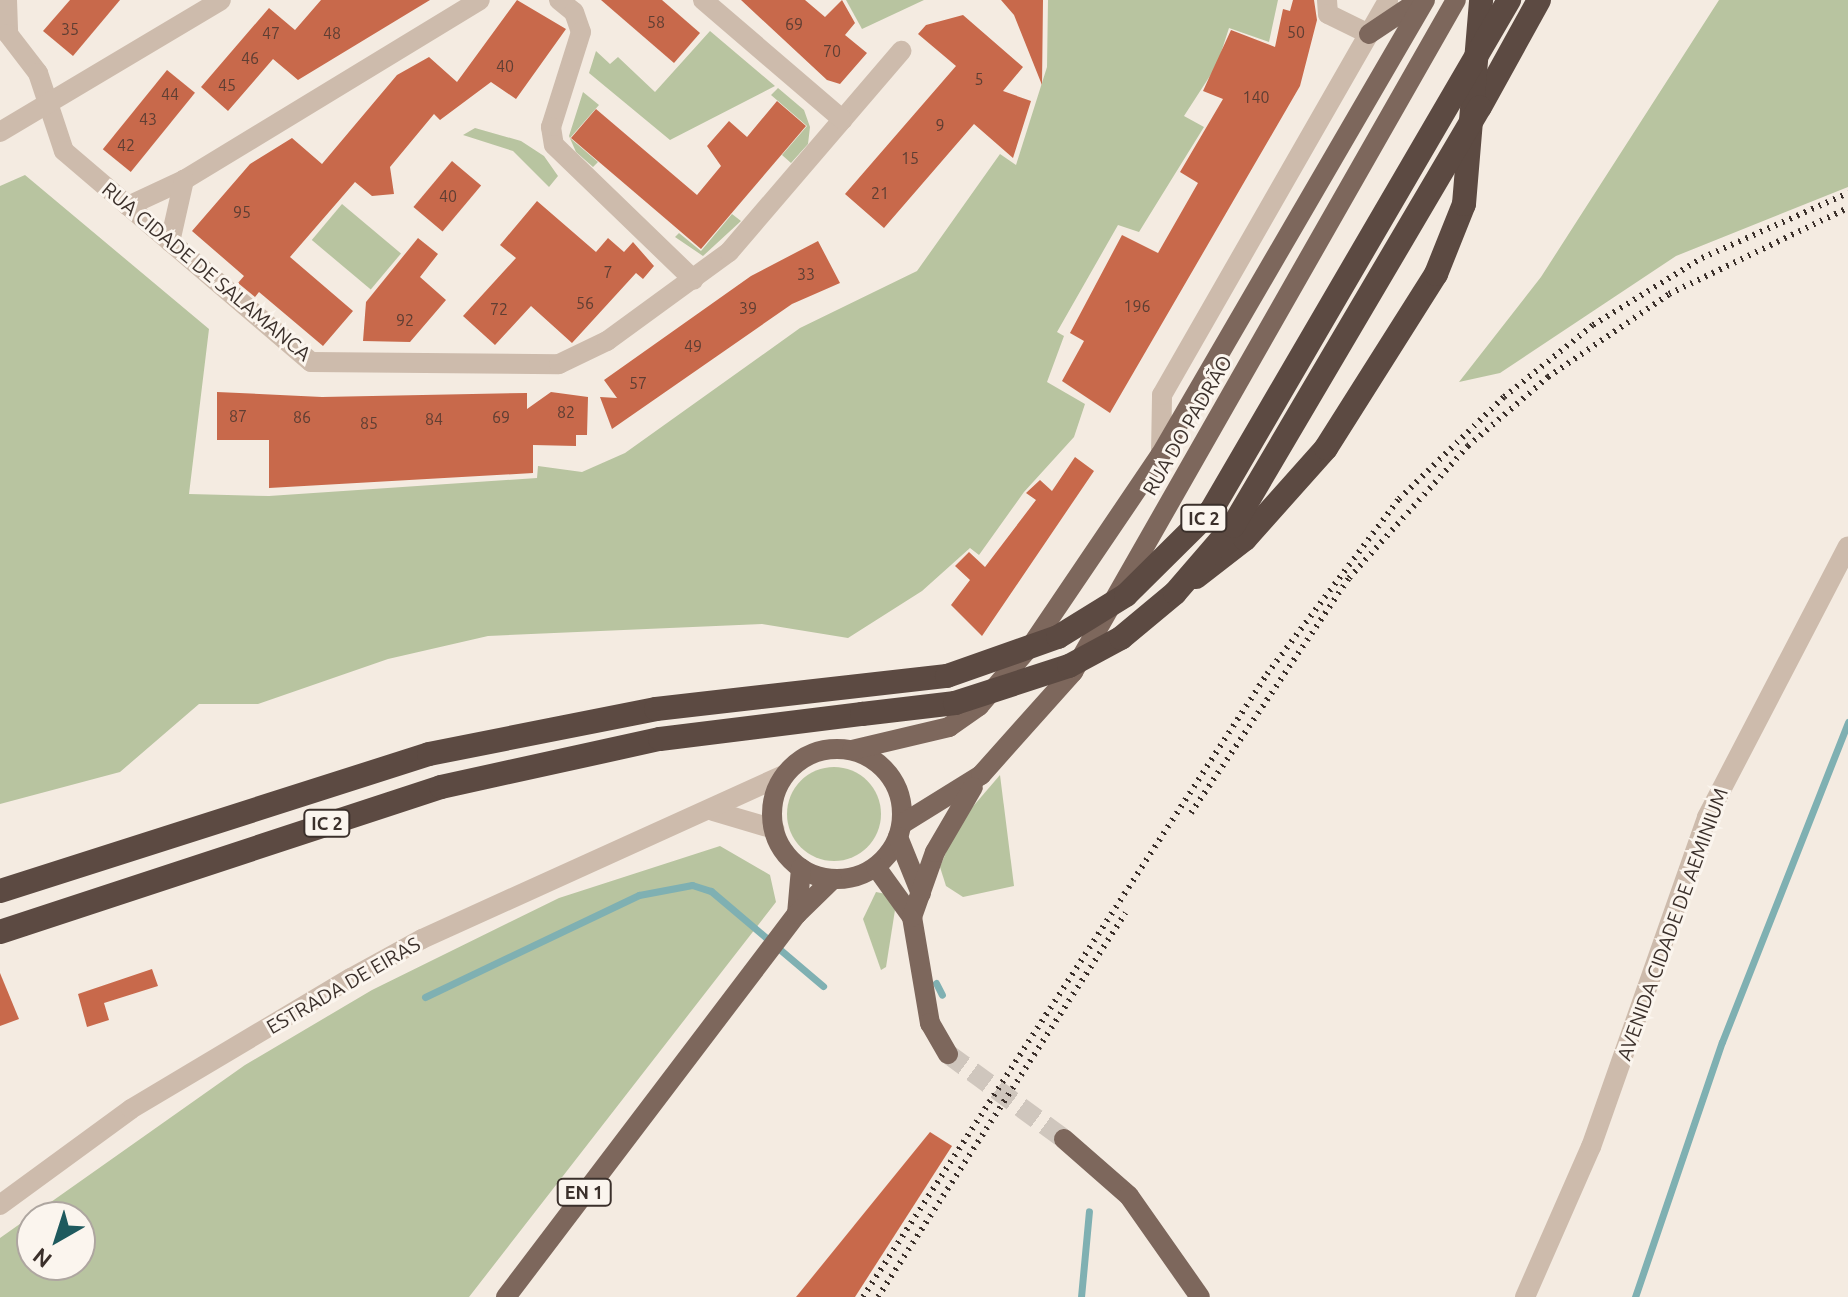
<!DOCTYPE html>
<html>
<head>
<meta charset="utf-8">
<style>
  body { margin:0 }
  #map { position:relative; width:1848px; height:1297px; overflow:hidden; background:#f4ebe1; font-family:Ubuntu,sans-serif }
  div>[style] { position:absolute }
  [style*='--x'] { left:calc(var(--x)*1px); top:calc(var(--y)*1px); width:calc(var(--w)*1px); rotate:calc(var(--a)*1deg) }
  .green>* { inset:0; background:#b8c4a0; transform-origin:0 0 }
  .round { border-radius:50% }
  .stream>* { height:7px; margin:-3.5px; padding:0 3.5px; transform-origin:3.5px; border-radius:3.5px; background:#7fb0b2 }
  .building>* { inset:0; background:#c8694b; transform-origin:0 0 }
  .major-tunnel>* { height:20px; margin-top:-10px; transform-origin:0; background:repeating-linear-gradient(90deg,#cfc6bd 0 20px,transparent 0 30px) }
  .minor>* { height:20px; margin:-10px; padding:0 10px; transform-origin:10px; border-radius:10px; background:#cdbbac }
  .major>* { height:20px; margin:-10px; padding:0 10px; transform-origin:10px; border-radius:10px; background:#7d675c }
  .major>.ring { margin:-10px; padding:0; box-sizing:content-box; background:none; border:20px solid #7d675c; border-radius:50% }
  .highway>* { height:24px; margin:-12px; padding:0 12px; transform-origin:12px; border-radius:12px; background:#5c4a42 }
  .rail>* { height:6px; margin-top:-3px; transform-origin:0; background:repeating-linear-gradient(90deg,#3b302b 0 2px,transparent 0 8px) }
  .highway-bridge>* { height:24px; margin:-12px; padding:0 12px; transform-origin:12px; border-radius:12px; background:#5c4a42 }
  span { translate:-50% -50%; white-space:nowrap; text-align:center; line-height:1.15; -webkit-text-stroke:6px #fbf5ee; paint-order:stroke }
  .number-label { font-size:16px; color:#5e3e33 }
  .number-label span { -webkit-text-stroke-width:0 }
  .shield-label span { padding:2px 6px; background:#fbf5ee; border:2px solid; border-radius:6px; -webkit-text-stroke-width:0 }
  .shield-label { font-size:18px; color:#3b302b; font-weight:700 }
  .street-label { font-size:20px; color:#3b302b }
  .north { position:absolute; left:16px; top:1201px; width:80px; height:80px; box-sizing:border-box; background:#fbf5ee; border:2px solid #aea6a0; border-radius:50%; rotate:219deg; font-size:22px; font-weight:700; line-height:32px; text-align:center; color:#3b302b }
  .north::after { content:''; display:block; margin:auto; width:28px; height:36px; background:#1f5a5e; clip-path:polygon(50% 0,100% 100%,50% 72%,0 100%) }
</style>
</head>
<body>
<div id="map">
  <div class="green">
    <i style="clip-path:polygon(846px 0,924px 0,862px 29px)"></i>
    <i style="clip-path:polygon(1048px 0,1278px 0,1269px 42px,1229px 28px,1217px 65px,1184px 116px,1204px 127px,1139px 232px,1118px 225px,1057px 332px,1064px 336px,1047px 382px,1085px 404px,1074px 437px,1024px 492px,979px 555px,970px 548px,922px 591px,848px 638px,762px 624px,488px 636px,388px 659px,258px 704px,199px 704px,120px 772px,0 804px,0 186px,25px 175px,209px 329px,189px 494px,269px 496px,537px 478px,538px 466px,582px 472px,625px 453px,800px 328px,917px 271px,1000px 154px,1016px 165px,1047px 67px)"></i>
    <i style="clip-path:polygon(1719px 0,1848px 0,1848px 187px,1676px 256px,1500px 373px,1459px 382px,1541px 277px)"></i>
    <i style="clip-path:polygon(710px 31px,775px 86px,670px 140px,589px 73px,596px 51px,610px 64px,618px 57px,655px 92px)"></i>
    <i style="clip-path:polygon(778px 88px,804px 110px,810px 127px,808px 144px,791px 163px,782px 155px,807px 126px,771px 95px)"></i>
    <i style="clip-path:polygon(583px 92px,599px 105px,570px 138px,598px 162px,593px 167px,576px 152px,569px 136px)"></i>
    <i style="clip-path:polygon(475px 128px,521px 141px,544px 156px,558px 176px,549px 187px,513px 151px,463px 135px)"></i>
    <i style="left:342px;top:204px;width:77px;height:47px;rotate:40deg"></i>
    <i style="clip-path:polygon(732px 214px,741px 221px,703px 256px,675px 237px,679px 233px,701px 251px)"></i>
    <i class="round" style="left:787px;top:767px;width:94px;height:94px"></i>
    <i style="clip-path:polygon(1000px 775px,1014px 886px,963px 897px,946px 886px,940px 867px,957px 825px)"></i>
    <i style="clip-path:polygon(evenodd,720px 846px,770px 875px,776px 902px,469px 1297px,0 1297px,0 1238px,245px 1065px,372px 990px,559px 898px,720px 846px,32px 1217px,80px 1217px,80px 1265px,32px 1265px,32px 1217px)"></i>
    <i style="clip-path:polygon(876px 892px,886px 894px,895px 910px,886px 967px,881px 970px,863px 919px)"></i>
  </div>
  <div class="stream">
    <i style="--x:936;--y:983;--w:13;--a:63"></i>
    <i style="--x:425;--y:997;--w:237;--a:-25.5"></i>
    <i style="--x:639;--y:895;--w:54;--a:-10.7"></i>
    <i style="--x:692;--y:885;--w:20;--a:18"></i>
    <i style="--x:711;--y:891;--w:147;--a:40.3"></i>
    <i style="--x:1081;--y:1297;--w:86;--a:-84.7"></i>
    <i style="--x:1635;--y:1297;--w:269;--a:-71.2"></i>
    <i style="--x:1722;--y:1042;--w:344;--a:-68.5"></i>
  </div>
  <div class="building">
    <i style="clip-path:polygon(70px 0,120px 0,73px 56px,43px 31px)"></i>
    <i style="clip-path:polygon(321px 0,430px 0,298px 80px,273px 59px,228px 111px,201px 87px,269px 8px,295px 30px)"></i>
    <i style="clip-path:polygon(517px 0,566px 29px,516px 99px,491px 82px,440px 120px,434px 114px,390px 167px,394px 194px,372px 196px,355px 182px,290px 257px,353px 311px,323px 346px,259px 292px,255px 297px,238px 283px,244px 276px,192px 231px,250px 164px,292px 138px,322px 164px,397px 75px,429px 57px,457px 82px)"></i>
    <i style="clip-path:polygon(601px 0,662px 0,700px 33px,674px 63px)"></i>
    <i style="clip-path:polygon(741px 0,805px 0,825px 17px,842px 0,855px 23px,845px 35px,867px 53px,840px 84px,827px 80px)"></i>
    <i style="clip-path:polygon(1001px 0,1043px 0,1042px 85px,1014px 15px)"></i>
    <i style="clip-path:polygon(1293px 0,1314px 0,1317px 20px,1300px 86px,1110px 413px,1062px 381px,1084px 341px,1070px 333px,1122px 235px,1158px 253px,1198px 183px,1180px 172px,1223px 99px,1203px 91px,1231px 30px,1275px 47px,1283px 9px,1290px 11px)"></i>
    <i style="clip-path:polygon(963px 15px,1023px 67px,1003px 91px,1031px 101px,1013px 158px,974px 124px,884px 228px,845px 194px,956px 66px,918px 34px,926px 25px)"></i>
    <i style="left:167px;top:70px;width:36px;height:102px;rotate:39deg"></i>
    <i style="clip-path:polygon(777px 101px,806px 126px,701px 249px,571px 138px,596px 109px,697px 195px,721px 166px,707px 146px,729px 121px,747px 137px)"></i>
    <i style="left:452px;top:161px;width:38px;height:60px;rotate:40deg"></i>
    <i style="clip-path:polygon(537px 201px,596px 252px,608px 238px,624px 252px,633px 242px,654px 266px,643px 279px,636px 273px,572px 343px,531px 306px,495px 345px,463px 316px,516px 258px,500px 245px)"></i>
    <i style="clip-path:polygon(418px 238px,438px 254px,420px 277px,446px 300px,410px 342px,363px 341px,366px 302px)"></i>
    <i style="clip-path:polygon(818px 241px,840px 283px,792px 304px,612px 429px,600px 397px,617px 398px,604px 380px,751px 276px)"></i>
    <i style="clip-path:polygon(217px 392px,322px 397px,527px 393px,527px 409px,551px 392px,588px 397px,587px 435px,576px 435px,576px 446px,533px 445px,533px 473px,269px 488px,269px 440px,217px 440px)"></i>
    <i style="clip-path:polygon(1075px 457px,1094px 471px,982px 636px,951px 605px,970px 580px,955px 566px,969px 552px,985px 567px,1036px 500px,1026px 493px,1040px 480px,1052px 491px)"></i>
    <i style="clip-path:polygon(152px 969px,158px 986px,104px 1003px,109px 1020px,87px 1027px,78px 994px)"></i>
    <i style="clip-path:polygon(0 973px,19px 1019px,0 1026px)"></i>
    <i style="clip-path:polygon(930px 1132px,952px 1146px,855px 1297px,796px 1297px)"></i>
  </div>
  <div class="major-tunnel">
    <i style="--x:948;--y:1054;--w:144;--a:36.2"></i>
  </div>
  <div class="minor">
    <i style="--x:7;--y:0;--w:34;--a:88"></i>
    <i style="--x:8;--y:34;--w:49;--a:52.4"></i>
    <i style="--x:38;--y:73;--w:82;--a:71.6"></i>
    <i style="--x:64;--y:151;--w:325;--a:40.5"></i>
    <i style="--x:311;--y:362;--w:248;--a:0.5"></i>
    <i style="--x:559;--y:364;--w:53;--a:-25.6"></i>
    <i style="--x:607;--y:341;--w:151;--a:-36.1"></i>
    <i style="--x:729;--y:252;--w:265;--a:-49.4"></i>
    <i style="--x:559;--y:0;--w:19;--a:39"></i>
    <i style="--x:574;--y:12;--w:21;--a:71"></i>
    <i style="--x:581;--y:32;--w:100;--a:107.5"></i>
    <i style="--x:551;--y:127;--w:18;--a:81"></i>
    <i style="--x:554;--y:145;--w:194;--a:44"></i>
    <i style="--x:703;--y:0;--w:184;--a:40.6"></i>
    <i style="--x:1327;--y:0;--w:14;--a:86"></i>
    <i style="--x:1328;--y:14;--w:46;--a:26"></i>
    <i style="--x:0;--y:132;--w:257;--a:-30.8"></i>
    <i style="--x:128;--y:206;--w:62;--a:-24.9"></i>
    <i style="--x:184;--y:180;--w:346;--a:-31.3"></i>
    <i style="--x:170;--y:242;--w:64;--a:-77.3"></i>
    <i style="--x:1161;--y:454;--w:59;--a:-89"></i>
    <i style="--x:1162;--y:395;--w:455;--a:-60.2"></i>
    <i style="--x:713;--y:811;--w:64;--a:16.4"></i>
    <i style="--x:0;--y:1205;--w:162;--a:-36.2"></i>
    <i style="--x:131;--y:1109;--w:256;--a:-30.8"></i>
    <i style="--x:351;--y:978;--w:81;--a:-28.8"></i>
    <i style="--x:422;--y:939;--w:397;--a:-24.4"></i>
    <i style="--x:1525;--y:1297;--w:164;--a:-66.3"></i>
    <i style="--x:1591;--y:1147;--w:350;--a:-70.6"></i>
    <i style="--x:1707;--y:817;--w:305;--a:-62.5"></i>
  </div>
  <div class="major">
    <i style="--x:1369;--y:34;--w:61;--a:-33.7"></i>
    <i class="ring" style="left:772px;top:749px;width:110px;height:110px"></i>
    <i style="--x:852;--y:750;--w:100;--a:-13.3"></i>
    <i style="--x:949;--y:727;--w:37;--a:-35"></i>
    <i style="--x:979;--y:706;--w:83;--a:-49.4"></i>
    <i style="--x:1033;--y:643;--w:228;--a:-55.9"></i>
    <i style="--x:1161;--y:454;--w:525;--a:-59.82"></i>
    <i style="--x:902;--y:824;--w:93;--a:-31.8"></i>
    <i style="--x:981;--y:775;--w:138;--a:-48.2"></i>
    <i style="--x:1073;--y:672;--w:773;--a:-60.32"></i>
    <i style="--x:898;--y:837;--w:61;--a:68"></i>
    <i style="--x:876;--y:867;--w:62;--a:54.2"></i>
    <i style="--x:912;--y:917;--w:108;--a:80.4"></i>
    <i style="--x:930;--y:1023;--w:36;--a:60"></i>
    <i style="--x:797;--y:914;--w:46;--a:-85"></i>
    <i style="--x:912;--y:917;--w:69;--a:-70.5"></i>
    <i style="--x:935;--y:852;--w:75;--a:-59.7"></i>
    <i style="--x:1064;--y:1139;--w:86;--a:41.2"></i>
    <i style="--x:1129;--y:1196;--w:123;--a:54.9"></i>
    <i style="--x:506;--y:1297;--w:481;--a:-52.8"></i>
    <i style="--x:797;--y:914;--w:49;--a:-44.2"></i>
  </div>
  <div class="highway">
    <i style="--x:1480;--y:107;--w:122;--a:-61.1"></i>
    <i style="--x:1196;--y:577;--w:62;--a:-37.8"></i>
    <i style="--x:1245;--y:539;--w:122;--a:-48.3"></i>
    <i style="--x:1326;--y:448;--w:206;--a:-57.7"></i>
    <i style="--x:1436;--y:274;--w:75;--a:-68.2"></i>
    <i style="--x:1464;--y:204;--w:205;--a:-85.2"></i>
    <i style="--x:0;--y:891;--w:450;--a:-17.7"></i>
    <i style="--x:429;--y:754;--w:231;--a:-11.2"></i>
    <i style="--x:0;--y:932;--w:464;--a:-18.2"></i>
    <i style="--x:441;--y:787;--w:224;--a:-12.4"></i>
    <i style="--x:660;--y:739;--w:204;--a:-7.1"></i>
  </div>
  <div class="rail">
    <i style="--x:1191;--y:813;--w:283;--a:-56.1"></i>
    <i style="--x:1349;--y:578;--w:178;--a:-48"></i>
    <i style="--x:1468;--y:446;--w:106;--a:-40.8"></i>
    <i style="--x:1548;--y:377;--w:147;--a:-34.4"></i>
    <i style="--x:1669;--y:294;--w:199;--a:-25.7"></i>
    <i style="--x:863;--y:1297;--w:743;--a:-57.04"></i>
    <i style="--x:1267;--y:674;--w:219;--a:-53"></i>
    <i style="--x:1399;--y:499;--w:146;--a:-44.2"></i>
    <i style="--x:1504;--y:397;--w:114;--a:-39"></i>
    <i style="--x:1593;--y:325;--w:128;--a:-31.6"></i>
    <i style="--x:1702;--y:258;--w:160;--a:-24"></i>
    <i style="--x:878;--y:1297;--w:457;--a:-57.2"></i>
  </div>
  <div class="highway-bridge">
    <i style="--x:656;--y:709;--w:293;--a:-6.5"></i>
    <i style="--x:947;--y:676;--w:118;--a:-19.4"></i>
    <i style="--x:1058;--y:637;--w:80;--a:-31.7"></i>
    <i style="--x:1126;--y:595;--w:120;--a:-44.7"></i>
    <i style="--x:1211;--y:511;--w:592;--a:-59.75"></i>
    <i style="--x:862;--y:714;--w:94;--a:-6.7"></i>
    <i style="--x:955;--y:703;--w:120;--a:-18"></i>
    <i style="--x:1069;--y:666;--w:59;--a:-28.3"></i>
    <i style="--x:1121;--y:638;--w:70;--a:-39.8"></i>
    <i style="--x:1175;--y:593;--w:89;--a:-49.1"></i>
    <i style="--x:1233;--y:526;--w:486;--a:-59.5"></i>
  </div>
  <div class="number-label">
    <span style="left:656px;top:22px">58</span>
    <span style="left:794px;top:24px">69</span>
    <span style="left:70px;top:29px">35</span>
    <span style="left:1296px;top:32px">50</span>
    <span style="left:271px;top:33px">47</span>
    <span style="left:332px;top:33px">48</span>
    <span style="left:832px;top:51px">70</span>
    <span style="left:250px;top:58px">46</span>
    <span style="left:505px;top:66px">40</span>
    <span style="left:979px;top:79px">5</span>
    <span style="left:227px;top:85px">45</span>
    <span style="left:170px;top:94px">44</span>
    <span style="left:1256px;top:97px">140</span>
    <span style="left:148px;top:119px">43</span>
    <span style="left:940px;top:125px">9</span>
    <span style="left:126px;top:145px">42</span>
    <span style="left:910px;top:158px">15</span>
    <span style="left:880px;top:193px">21</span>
    <span style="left:448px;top:196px">40</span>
    <span style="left:242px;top:212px">95</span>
    <span style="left:608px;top:272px">7</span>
    <span style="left:806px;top:274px">33</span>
    <span style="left:585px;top:303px">56</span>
    <span style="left:1137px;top:306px">196</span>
    <span style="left:748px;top:308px">39</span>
    <span style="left:499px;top:309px">72</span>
    <span style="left:405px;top:320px">92</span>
    <span style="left:693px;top:346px">49</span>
    <span style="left:638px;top:383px">57</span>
    <span style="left:566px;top:412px">82</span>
    <span style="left:238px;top:416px">87</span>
    <span style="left:302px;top:417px">86</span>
    <span style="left:501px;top:417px">69</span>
    <span style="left:434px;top:419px">84</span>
    <span style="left:369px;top:423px">85</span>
  </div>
  <div class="shield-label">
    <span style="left:1204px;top:518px">IC 2</span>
    <span style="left:327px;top:823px">IC 2</span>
    <span style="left:584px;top:1192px">EN 1</span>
  </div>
  <div class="street-label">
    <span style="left:207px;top:271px;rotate:40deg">RUA CIDADE DE SALAMANCA</span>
    <span style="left:1187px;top:425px;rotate:-60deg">RUA DO PADRÃO</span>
    <span style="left:1672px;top:924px;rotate:-70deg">AVENIDA CIDADE DE AEMINIUM</span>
    <span style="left:343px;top:985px;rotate:-30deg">ESTRADA DE EIRAS</span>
  </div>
  <div class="north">N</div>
</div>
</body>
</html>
